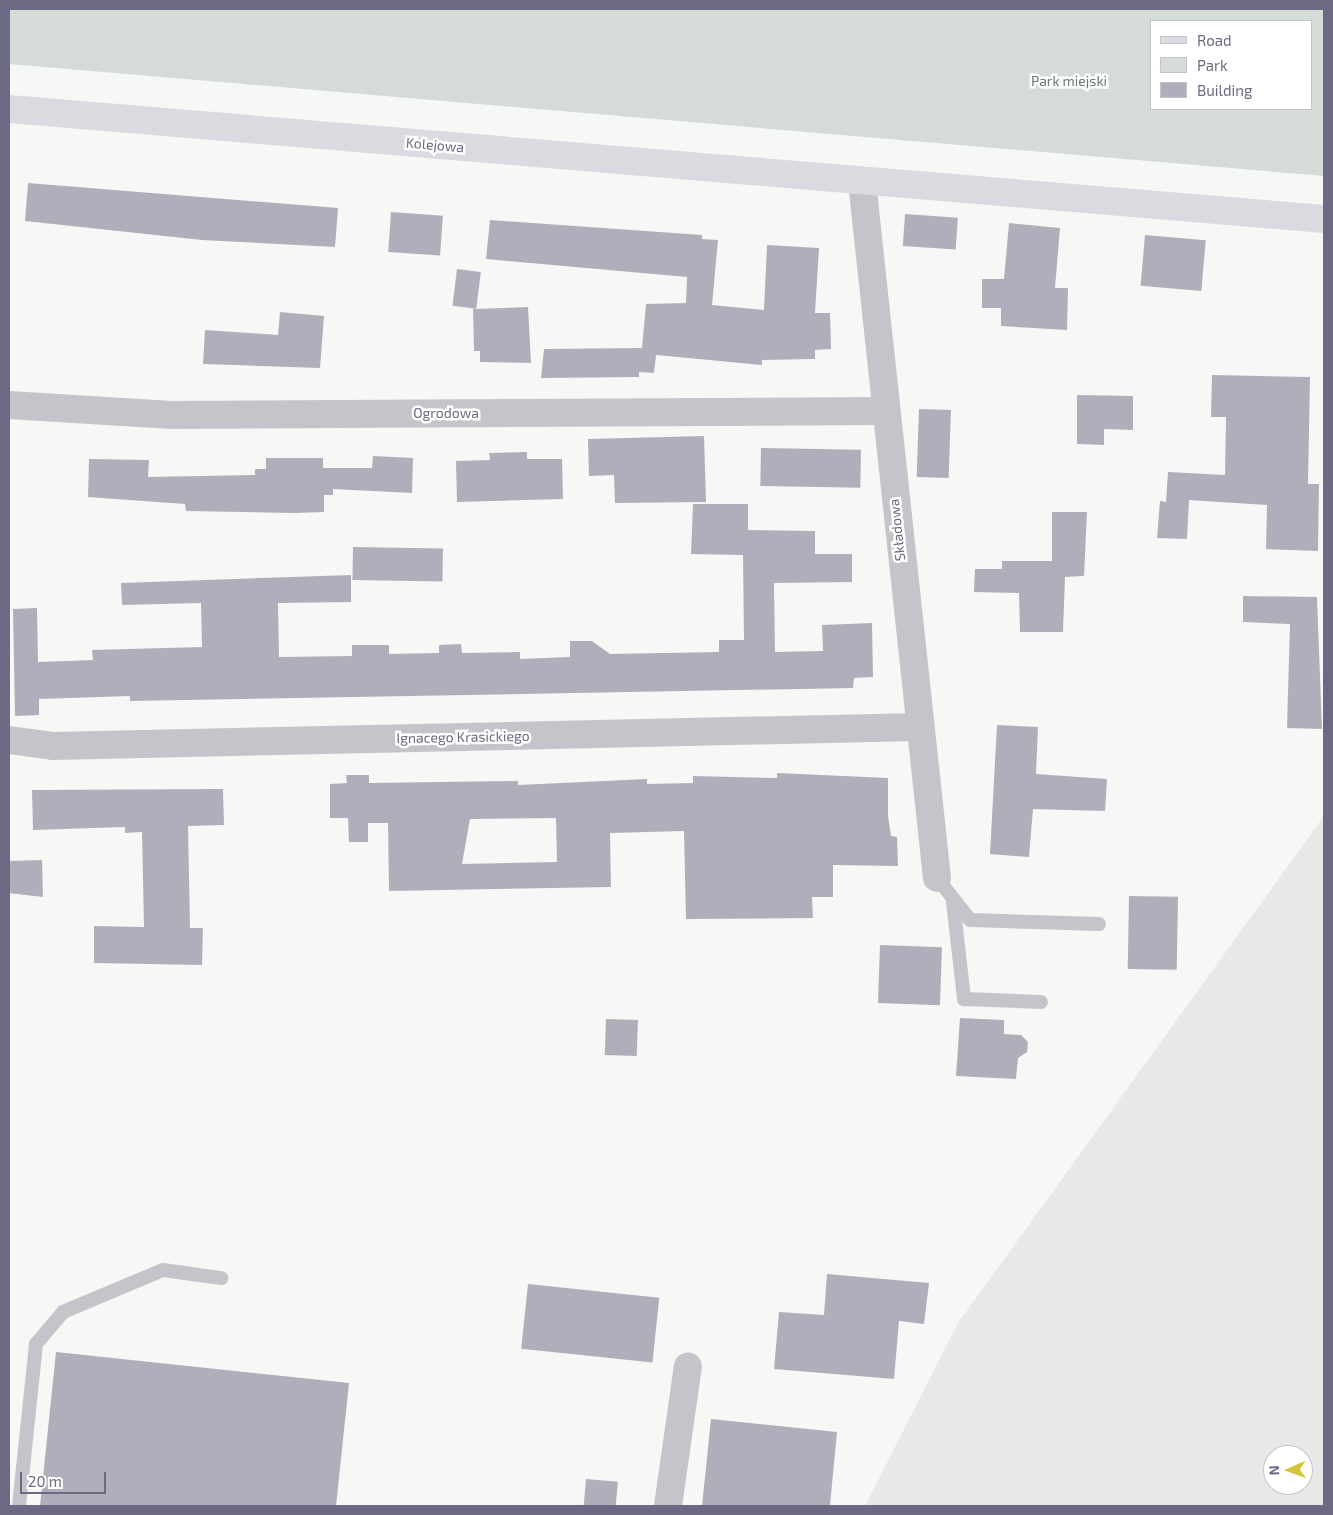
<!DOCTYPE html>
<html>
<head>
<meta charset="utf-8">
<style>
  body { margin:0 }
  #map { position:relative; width:1333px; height:1515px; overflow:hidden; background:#f6f8f5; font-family:"Exo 2",sans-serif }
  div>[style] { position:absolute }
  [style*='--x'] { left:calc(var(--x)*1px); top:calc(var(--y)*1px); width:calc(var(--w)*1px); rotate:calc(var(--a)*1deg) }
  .built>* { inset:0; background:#e7e9e9 }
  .green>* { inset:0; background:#d5dcd7 }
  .building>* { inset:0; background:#afafbb; transform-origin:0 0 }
  .lane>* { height:14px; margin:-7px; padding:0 7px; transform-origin:7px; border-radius:7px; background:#c5c4cb }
  .street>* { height:28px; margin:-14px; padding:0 14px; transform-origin:14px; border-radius:14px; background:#c5c4cb }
  .secondary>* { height:28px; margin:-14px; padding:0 14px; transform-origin:14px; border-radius:14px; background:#dbdae1 }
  span { translate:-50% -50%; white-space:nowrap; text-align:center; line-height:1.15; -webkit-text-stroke:5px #fff; paint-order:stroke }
  .park-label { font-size:14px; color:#687b71 }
  .street-label { font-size:14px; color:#6c6984 }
  .frame { position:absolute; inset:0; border:10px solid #6c6984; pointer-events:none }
  .legend { position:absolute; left:1150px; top:20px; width:162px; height:90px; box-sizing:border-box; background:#fff; border:1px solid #c4c3ce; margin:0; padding:6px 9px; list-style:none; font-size:15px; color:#6c6984 }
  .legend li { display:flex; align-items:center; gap:10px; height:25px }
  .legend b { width:25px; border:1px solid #c4c3ce }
  .north { position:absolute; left:1263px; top:1445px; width:50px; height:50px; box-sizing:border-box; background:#fff; border:1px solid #c4c3ce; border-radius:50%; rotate:268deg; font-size:14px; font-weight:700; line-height:20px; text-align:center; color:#6c6984 }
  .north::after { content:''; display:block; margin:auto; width:18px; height:22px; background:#d5c439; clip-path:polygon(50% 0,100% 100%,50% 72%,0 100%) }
  .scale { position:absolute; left:20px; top:1472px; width:86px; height:22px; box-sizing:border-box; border:2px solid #6c6984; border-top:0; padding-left:6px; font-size:15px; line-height:18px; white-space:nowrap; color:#6c6984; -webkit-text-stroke:4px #fff; paint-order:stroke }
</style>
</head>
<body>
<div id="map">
  <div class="built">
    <i style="clip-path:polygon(evenodd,1324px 816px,1324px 1506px,865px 1506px,958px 1323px,1324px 816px,1273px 1455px,1303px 1455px,1303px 1485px,1273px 1485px,1273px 1455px)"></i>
  </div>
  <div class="green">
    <i style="clip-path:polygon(evenodd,9px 9px,1324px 9px,1324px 176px,9px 64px,9px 9px,1152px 21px,1312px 21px,1312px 109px,1152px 109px,1152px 21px)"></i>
  </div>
  <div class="building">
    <i style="clip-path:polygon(28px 183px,338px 208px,335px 247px,202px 240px,25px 221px)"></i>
    <i style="left:391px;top:212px;width:52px;height:40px;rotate:4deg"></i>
    <i style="left:905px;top:214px;width:53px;height:32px;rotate:4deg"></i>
    <i style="clip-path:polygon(490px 220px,702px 235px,702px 239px,718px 240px,712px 305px,764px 310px,767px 245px,819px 248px,815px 313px,830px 313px,831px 349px,815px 350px,815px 359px,762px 360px,762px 365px,656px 355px,654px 373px,639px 372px,639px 377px,541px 378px,544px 349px,642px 348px,646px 304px,686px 303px,687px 277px,486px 259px)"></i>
    <i style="clip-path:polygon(1009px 223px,1060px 228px,1055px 288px,1068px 288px,1067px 330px,1001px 326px,1001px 308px,982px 308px,982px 279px,1004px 279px)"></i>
    <i style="left:1145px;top:235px;width:61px;height:51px;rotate:5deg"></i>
    <i style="left:457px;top:269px;width:24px;height:37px;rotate:7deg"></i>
    <i style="clip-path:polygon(528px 307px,531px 363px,480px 362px,480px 351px,474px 351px,473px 309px)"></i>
    <i style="clip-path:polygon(280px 312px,324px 316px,320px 368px,203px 364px,205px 330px,278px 335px)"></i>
    <i style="clip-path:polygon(1212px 375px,1310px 377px,1308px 484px,1319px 484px,1318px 551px,1266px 549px,1267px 505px,1189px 500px,1187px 539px,1157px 538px,1160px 501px,1166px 502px,1168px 472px,1225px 475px,1226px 417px,1211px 417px)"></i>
    <i style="clip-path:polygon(1077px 395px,1133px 396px,1133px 430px,1104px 429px,1104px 445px,1077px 444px)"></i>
    <i style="left:919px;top:409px;width:32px;height:68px;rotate:2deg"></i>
    <i style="clip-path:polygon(704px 436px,706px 502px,615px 503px,614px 475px,589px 476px,588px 439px)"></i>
    <i style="left:761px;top:448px;width:100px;height:38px;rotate:1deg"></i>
    <i style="clip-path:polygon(527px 452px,527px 459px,562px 459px,563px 499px,457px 502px,456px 461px,490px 460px,489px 453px)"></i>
    <i style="clip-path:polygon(373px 456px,413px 458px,412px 493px,333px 489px,333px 495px,324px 495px,324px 512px,296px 513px,186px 511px,185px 504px,88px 497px,89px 459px,149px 460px,148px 477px,255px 475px,255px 469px,266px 469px,266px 458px,323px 458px,323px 468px,372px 468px)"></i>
    <i style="clip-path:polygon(693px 504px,748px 504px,748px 530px,815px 531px,815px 554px,852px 554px,852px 582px,774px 583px,775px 652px,823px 651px,822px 625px,872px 623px,873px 677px,854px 678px,853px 688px,130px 701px,130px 696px,39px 699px,39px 715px,15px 716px,13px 609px,37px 608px,38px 662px,93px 660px,92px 650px,202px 647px,201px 603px,122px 605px,121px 583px,351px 575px,351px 602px,278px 603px,279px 657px,352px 656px,352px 645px,389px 645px,389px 654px,439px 653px,439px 645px,461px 644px,462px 653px,520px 652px,520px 659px,570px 657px,570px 641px,592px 641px,610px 654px,719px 652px,719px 640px,744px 640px,743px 555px,691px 554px)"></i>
    <i style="clip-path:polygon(1052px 512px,1087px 512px,1084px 576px,1065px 577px,1063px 632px,1020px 632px,1019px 593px,974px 592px,975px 569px,1002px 569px,1002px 561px,1052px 561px)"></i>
    <i style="left:353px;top:547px;width:90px;height:33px;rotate:1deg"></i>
    <i style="clip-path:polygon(1243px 596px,1317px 597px,1322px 729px,1287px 728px,1290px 624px,1243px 622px)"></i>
    <i style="clip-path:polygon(997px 725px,1038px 727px,1036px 774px,1107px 779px,1105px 811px,1033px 809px,1029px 857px,990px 854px)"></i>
    <i style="clip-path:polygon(evenodd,777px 773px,888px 778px,888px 816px,891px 836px,897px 837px,898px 866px,833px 865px,833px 897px,812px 897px,813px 918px,686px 919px,684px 831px,610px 833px,611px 887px,389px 891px,388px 823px,368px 823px,368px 842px,349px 842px,348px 818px,330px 818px,330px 784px,347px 783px,346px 775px,369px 775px,369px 783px,518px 781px,518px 785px,647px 779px,647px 784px,693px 783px,693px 776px,777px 778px,777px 773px,556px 818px,557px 862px,462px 864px,470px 819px,556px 818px)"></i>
    <i style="clip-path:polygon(223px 789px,224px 825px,188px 826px,190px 928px,203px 928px,202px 965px,94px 963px,94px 926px,144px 927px,142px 832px,125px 833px,125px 827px,33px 830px,32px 790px)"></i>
    <i style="clip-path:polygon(42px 860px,43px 897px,9px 893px,9px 861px)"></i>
    <i style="left:1129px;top:896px;width:49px;height:73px;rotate:1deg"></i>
    <i style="left:880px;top:945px;width:62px;height:58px;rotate:2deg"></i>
    <i style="clip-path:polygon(960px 1018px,1004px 1020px,1004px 1034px,1021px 1035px,1028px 1042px,1027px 1052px,1018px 1058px,1016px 1079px,956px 1076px)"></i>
    <i style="left:606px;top:1019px;width:32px;height:36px;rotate:2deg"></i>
    <i style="clip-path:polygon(827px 1274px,929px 1283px,924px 1324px,899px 1321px,894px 1379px,774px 1369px,779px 1312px,824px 1315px)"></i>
    <i style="left:528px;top:1284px;width:132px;height:65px;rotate:6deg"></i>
    <i style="clip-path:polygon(56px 1352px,349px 1383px,336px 1506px,40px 1506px)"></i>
    <i style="clip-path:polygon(711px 1419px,837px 1432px,830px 1505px,702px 1506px)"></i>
    <i style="left:586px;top:1479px;width:32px;height:27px;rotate:5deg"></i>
  </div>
  <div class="lane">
    <i style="--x:937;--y:878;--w:53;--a:51.8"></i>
    <i style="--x:970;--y:920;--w:129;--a:1.8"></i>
    <i style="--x:953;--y:902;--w:98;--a:83.5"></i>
    <i style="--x:964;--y:999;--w:77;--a:2.2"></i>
    <i style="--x:19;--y:1506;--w:163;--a:-84"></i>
    <i style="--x:36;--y:1344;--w:42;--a:-49.8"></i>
    <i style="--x:63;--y:1312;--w:108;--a:-22.8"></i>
    <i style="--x:163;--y:1270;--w:59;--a:7.9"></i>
  </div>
  <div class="street">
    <i style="--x:862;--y:182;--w:700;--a:83.85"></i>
    <i style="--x:9;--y:405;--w:163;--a:3.5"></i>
    <i style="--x:172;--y:415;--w:712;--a:-0.32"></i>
    <i style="--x:9;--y:740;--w:44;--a:7.8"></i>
    <i style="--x:53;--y:746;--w:866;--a:-1.26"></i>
    <i style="--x:668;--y:1506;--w:141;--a:-81.9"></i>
  </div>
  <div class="secondary">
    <i style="--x:9;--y:109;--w:1320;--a:4.78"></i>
  </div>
  <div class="park-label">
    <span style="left:1069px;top:81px">Park miejski</span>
  </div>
  <div class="street-label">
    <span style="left:435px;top:145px;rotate:5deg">Kolejowa</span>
    <span style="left:446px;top:413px">Ogrodowa</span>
    <span style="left:897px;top:530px;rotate:-96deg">Składowa</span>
    <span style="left:463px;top:737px;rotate:-1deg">Ignacego Krasickiego</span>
  </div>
  <div class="frame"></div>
  <ul class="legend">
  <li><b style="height:6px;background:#dbdae1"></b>Road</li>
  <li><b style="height:14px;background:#d5dcd7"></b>Park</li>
  <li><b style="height:14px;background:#afafbb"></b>Building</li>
  </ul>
  <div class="north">N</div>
  <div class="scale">20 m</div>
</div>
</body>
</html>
